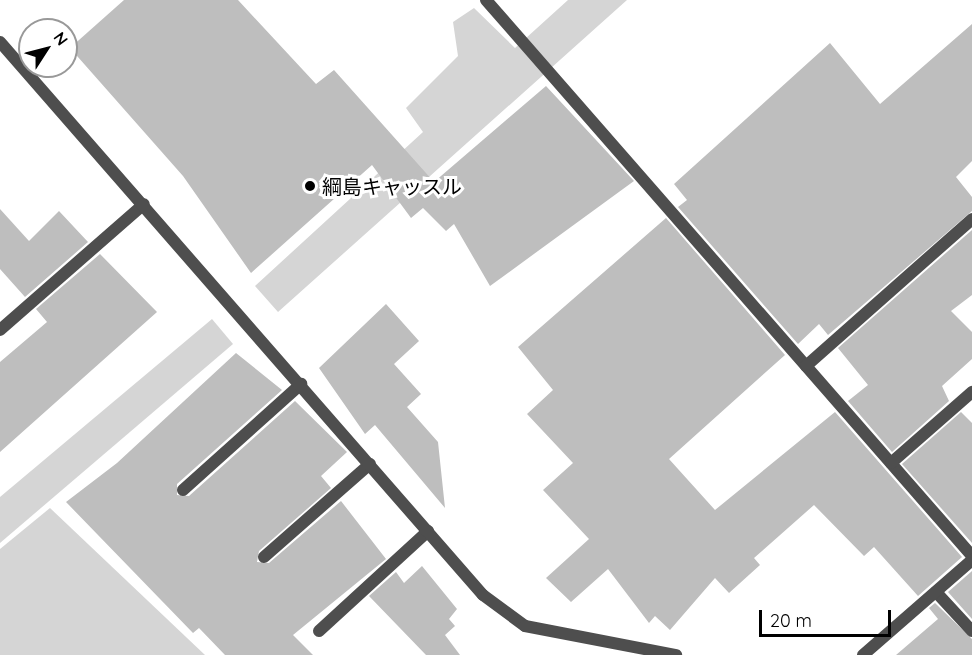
<!DOCTYPE html>
<html>
<head>
<meta charset="utf-8">
<style>
  body { margin:0 }
  #map { position:relative; width:972px; height:655px; overflow:hidden; background:#fff; font-family:Quicksand,"Noto Sans JP",sans-serif }
  div>[style] { position:absolute }
  [style*='--x'] { left:calc(var(--x)*1px); top:calc(var(--y)*1px); width:calc(var(--w)*1px); rotate:calc(var(--a)*1deg) }
  .green>* { inset:0; background:#d5d5d5 }
  .building>* { inset:0; background:#bebebe }
  .service>* { height:12px; margin:-6px; padding:0 6px; transform-origin:6px; border-radius:6px; background:#4e4e4e }
  .minor>* { height:12px; margin:-6px; padding:0 6px; transform-origin:6px; border-radius:6px; background:#4e4e4e }
  .dots>* { width:16px; height:16px; translate:-50% -50%; box-sizing:border-box; border:3px solid #fff; border-radius:50% }
  span { translate:-50% -50%; white-space:nowrap; text-align:center; line-height:1.15; -webkit-text-stroke:6px #fff; paint-order:stroke }
  .poi-label { font-size:20px; color:#000 }
  .left { translate:0 -50%; text-align:left }
  .north { position:absolute; left:18px; top:18px; width:60px; height:60px; box-sizing:border-box; background:#fff; border:2px solid #999; border-radius:50%; rotate:54deg; font-size:16px; font-weight:700; line-height:24px; text-align:center; color:#000 }
  .north::after { content:''; display:block; margin:auto; width:21px; height:27px; background:#000; clip-path:polygon(50% 0,100% 100%,50% 72%,0 100%) }
  .scale { position:absolute; left:759px; top:610px; width:132px; height:27px; box-sizing:border-box; border:3px solid #000; border-top:0; padding-left:8px; font-size:18px; line-height:21px; white-space:nowrap; color:#000; -webkit-text-stroke:4px #fff; paint-order:stroke }
</style>
</head>
<body>
<div id="map">
  <div class="green">
    <i style="clip-path:polygon(568px 0,627px 0,278px 312px,255px 286px,423px 132px,406px 108px,458px 56px,453px 22px,474px 8px,515px 48px)"></i>
    <i style="clip-path:polygon(212px 319px,233px 344px,0 543px,0 497px)"></i>
    <i style="clip-path:polygon(50px 508px,205px 655px,0 655px,0 549px)"></i>
  </div>
  <div class="building">
    <i style="clip-path:polygon(124px 0,238px 0,316px 84px,334px 70px,434px 182px,546px 86px,634px 181px,490px 286px,454px 224px,446px 231px,423px 208px,411px 218px,372px 165px,251px 273px,183px 176px,70px 48px)"></i>
    <i style="clip-path:polygon(972px 24px,972px 161px,956px 177px,972px 197px,972px 211px,828px 335px,819px 324px,798px 344px,678px 207px,687px 200px,674px 184px,830px 43px,880px 104px)"></i>
    <i style="clip-path:polygon(0 209px,29px 241px,59px 211px,88px 242px,25px 297px,0 269px)"></i>
    <i style="clip-path:polygon(666px 218px,785px 355px,669px 459px,715px 510px,835px 412px,962px 557px,918px 596px,874px 547px,864px 556px,814px 505px,754px 558px,760px 565px,729px 593px,715px 578px,670px 630px,655px 616px,649px 623px,608px 569px,571px 602px,546px 578px,589px 539px,543px 490px,573px 463px,527px 414px,553px 390px,518px 347px)"></i>
    <i style="clip-path:polygon(972px 230px,972px 295px,951px 311px,972px 332px,972px 359px,942px 386px,949px 401px,892px 452px,848px 401px,868px 385px,838px 348px)"></i>
    <i style="clip-path:polygon(100px 254px,157px 312px,0 452px,0 362px,47px 322px,36px 309px)"></i>
    <i style="clip-path:polygon(386px 304px,419px 341px,394px 364px,421px 394px,407px 407px,438px 442px,445px 508px,375px 425px,365px 434px,319px 368px)"></i>
    <i style="clip-path:polygon(236px 353px,282px 390px,177px 484px,177px 495px,189px 496px,295px 401px,347px 452px,321px 476px,331px 488px,259px 551px,257px 562px,269px 563px,341px 501px,386px 559px,293px 635px,313px 655px,225px 655px,199px 628px,193px 633px,66px 502px,117px 463px)"></i>
    <i style="clip-path:polygon(961px 412px,972px 423px,972px 543px,902px 464px)"></i>
    <i style="clip-path:polygon(422px 566px,457px 609px,449px 619px,455px 626px,445px 635px,460px 655px,426px 655px,369px 596px,396px 572px,404px 583px)"></i>
    <i style="clip-path:polygon(972px 571px,972px 619px,948px 592px)"></i>
    <i style="clip-path:polygon(935px 603px,972px 639px,972px 655px,896px 655px,938px 619px,929px 608px)"></i>
  </div>
  <div class="service">
    <i style="--x:486;--y:0;--w:738;--a:48.84"></i>
    <i style="--x:0;--y:330;--w:191;--a:-41.2"></i>
    <i style="--x:806;--y:366;--w:222;--a:-41.5"></i>
    <i style="--x:891;--y:463;--w:108;--a:-41.2"></i>
    <i style="--x:183;--y:490;--w:159;--a:-41.9"></i>
    <i style="--x:264;--y:557;--w:141;--a:-41.3"></i>
    <i style="--x:936;--y:592;--w:53;--a:47.3"></i>
    <i style="--x:319;--y:631;--w:148;--a:-42.5"></i>
  </div>
  <div class="minor">
    <i style="--x:0;--y:42;--w:734;--a:48.87"></i>
    <i style="--x:483;--y:595;--w:52;--a:36.4"></i>
    <i style="--x:525;--y:626;--w:154;--a:10.9"></i>
    <i style="--x:863;--y:655;--w:145;--a:-41.1"></i>
  </div>
  <div class="dots">
    <i style="left:310px;top:186px;background:#000"></i>
  </div>
  <div class="poi-label">
    <span class="left" style="left:322px;top:186px">綱島キャッスル</span>
  </div>
  <div class="north">N</div>
  <div class="scale">20 m</div>
</div>
</body>
</html>
